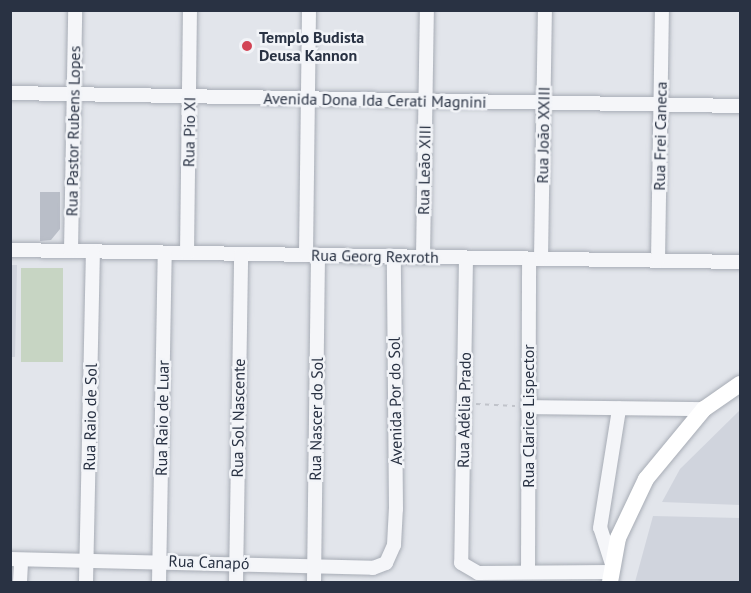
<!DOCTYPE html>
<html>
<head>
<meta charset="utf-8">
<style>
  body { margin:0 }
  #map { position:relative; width:751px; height:593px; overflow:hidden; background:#e2e5eb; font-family:"PT Sans",sans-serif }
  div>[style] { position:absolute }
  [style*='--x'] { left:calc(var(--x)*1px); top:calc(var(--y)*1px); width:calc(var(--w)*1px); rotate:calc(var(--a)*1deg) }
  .built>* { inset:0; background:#d0d4dd }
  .green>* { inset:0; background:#c7d5c3; transform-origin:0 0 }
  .building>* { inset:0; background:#b9bec8 }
  .path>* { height:2px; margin-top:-1px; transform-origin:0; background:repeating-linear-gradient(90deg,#c0c3ca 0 4.5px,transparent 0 9px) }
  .roads { filter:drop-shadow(0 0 2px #a7acb5) drop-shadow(0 0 2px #a7acb5) }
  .minor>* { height:14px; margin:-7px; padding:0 7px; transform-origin:7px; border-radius:7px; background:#f5f6f9 }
  .major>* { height:16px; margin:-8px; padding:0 8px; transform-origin:8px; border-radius:8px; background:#fff }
  .dots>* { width:16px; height:16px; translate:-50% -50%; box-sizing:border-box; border:3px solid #f2f4f8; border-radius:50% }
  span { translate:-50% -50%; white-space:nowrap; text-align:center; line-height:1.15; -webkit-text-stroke:5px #f2f4f8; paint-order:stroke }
  .poi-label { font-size:16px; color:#293243; font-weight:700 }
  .left { translate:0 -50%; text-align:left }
  .street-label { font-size:16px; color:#293243 }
  .frame { position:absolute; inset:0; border:12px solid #293243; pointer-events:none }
</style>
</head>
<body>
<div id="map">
  <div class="built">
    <i style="clip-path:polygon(10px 265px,17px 265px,15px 357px,10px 357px)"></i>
    <i style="clip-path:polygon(740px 410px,740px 505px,662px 502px,680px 469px)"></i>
    <i style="clip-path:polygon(653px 516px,740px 518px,740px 582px,635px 582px)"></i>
  </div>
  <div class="green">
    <i style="left:21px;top:268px;width:42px;height:94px"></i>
  </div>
  <div class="building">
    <i style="clip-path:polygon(40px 192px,60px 192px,60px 229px,51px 240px,40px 241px)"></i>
  </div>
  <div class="path">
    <i style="--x:476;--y:404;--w:39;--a:3"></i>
  </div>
  <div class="roads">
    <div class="minor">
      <i style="--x:10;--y:93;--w:730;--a:1.02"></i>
      <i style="--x:10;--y:250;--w:730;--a:0.94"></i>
      <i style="--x:71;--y:251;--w:241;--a:-89"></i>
      <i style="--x:187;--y:253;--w:243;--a:-89.3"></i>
      <i style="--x:306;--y:255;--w:245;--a:-89.3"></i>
      <i style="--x:423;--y:257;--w:247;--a:-89.1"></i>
      <i style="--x:466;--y:258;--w:305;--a:90.9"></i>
      <i style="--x:461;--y:563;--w:20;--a:30"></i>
      <i style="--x:478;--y:573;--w:133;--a:-0.4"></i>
      <i style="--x:541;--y:259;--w:249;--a:-89.1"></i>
      <i style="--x:658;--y:261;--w:251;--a:-89.1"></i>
      <i style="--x:528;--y:407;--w:176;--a:0.7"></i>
      <i style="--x:10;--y:559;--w:363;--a:1.4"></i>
      <i style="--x:373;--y:568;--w:14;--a:-21"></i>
      <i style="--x:386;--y:563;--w:20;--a:-66"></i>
      <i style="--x:394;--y:545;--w:36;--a:-87"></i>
      <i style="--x:396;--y:509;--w:252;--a:-90.5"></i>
      <i style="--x:612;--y:564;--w:38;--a:-108"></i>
      <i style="--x:600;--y:528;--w:121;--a:-80.9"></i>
      <i style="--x:528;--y:572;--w:313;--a:-89.8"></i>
      <i style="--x:20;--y:582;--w:22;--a:-87"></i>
      <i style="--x:86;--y:582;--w:330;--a:-88.8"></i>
      <i style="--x:159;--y:582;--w:329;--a:-89"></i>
      <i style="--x:236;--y:582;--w:328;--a:-89.1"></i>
      <i style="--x:314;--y:582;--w:327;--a:-89.3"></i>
    </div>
    <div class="major">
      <i style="--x:610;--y:582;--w:45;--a:-79.7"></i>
      <i style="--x:618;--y:538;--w:65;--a:-64.6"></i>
      <i style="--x:646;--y:479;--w:91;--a:-50.4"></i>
      <i style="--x:704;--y:409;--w:44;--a:-34.8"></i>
    </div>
  </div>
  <div class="dots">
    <i style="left:247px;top:46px;background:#d24455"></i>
  </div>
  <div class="poi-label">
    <span class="left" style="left:259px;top:46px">Templo Budista<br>Deusa Kannon</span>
  </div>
  <div class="street-label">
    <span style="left:375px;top:100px;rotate:1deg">Avenida Dona Ida Cerati Magnini</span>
    <span style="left:73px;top:131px;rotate:-89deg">Rua Pastor Rubens Lopes</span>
    <span style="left:189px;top:132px;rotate:-89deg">Rua Pio XI</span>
    <span style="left:543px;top:135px;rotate:-89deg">Rua João XXIII</span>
    <span style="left:660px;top:136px;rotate:-89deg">Rua Frei Caneca</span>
    <span style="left:424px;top:170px;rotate:-89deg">Rua Leão XIII</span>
    <span style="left:375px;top:256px;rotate:1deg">Rua Georg Rexroth</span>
    <span style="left:395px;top:401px;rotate:-91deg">Avenida Por do Sol</span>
    <span style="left:464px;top:410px;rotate:-89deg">Rua Adélia Prado</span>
    <span style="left:528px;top:416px;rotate:-90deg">Rua Clarice Lispector</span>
    <span style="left:90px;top:417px;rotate:-89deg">Rua Raio de Sol</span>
    <span style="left:162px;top:418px;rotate:-89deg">Rua Raio de Luar</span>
    <span style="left:238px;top:418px;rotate:-89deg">Rua Sol Nascente</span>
    <span style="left:316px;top:419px;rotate:-89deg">Rua Nascer do Sol</span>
    <span style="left:209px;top:562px;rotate:2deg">Rua Canapó</span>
  </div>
  <div class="frame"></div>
</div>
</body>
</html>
